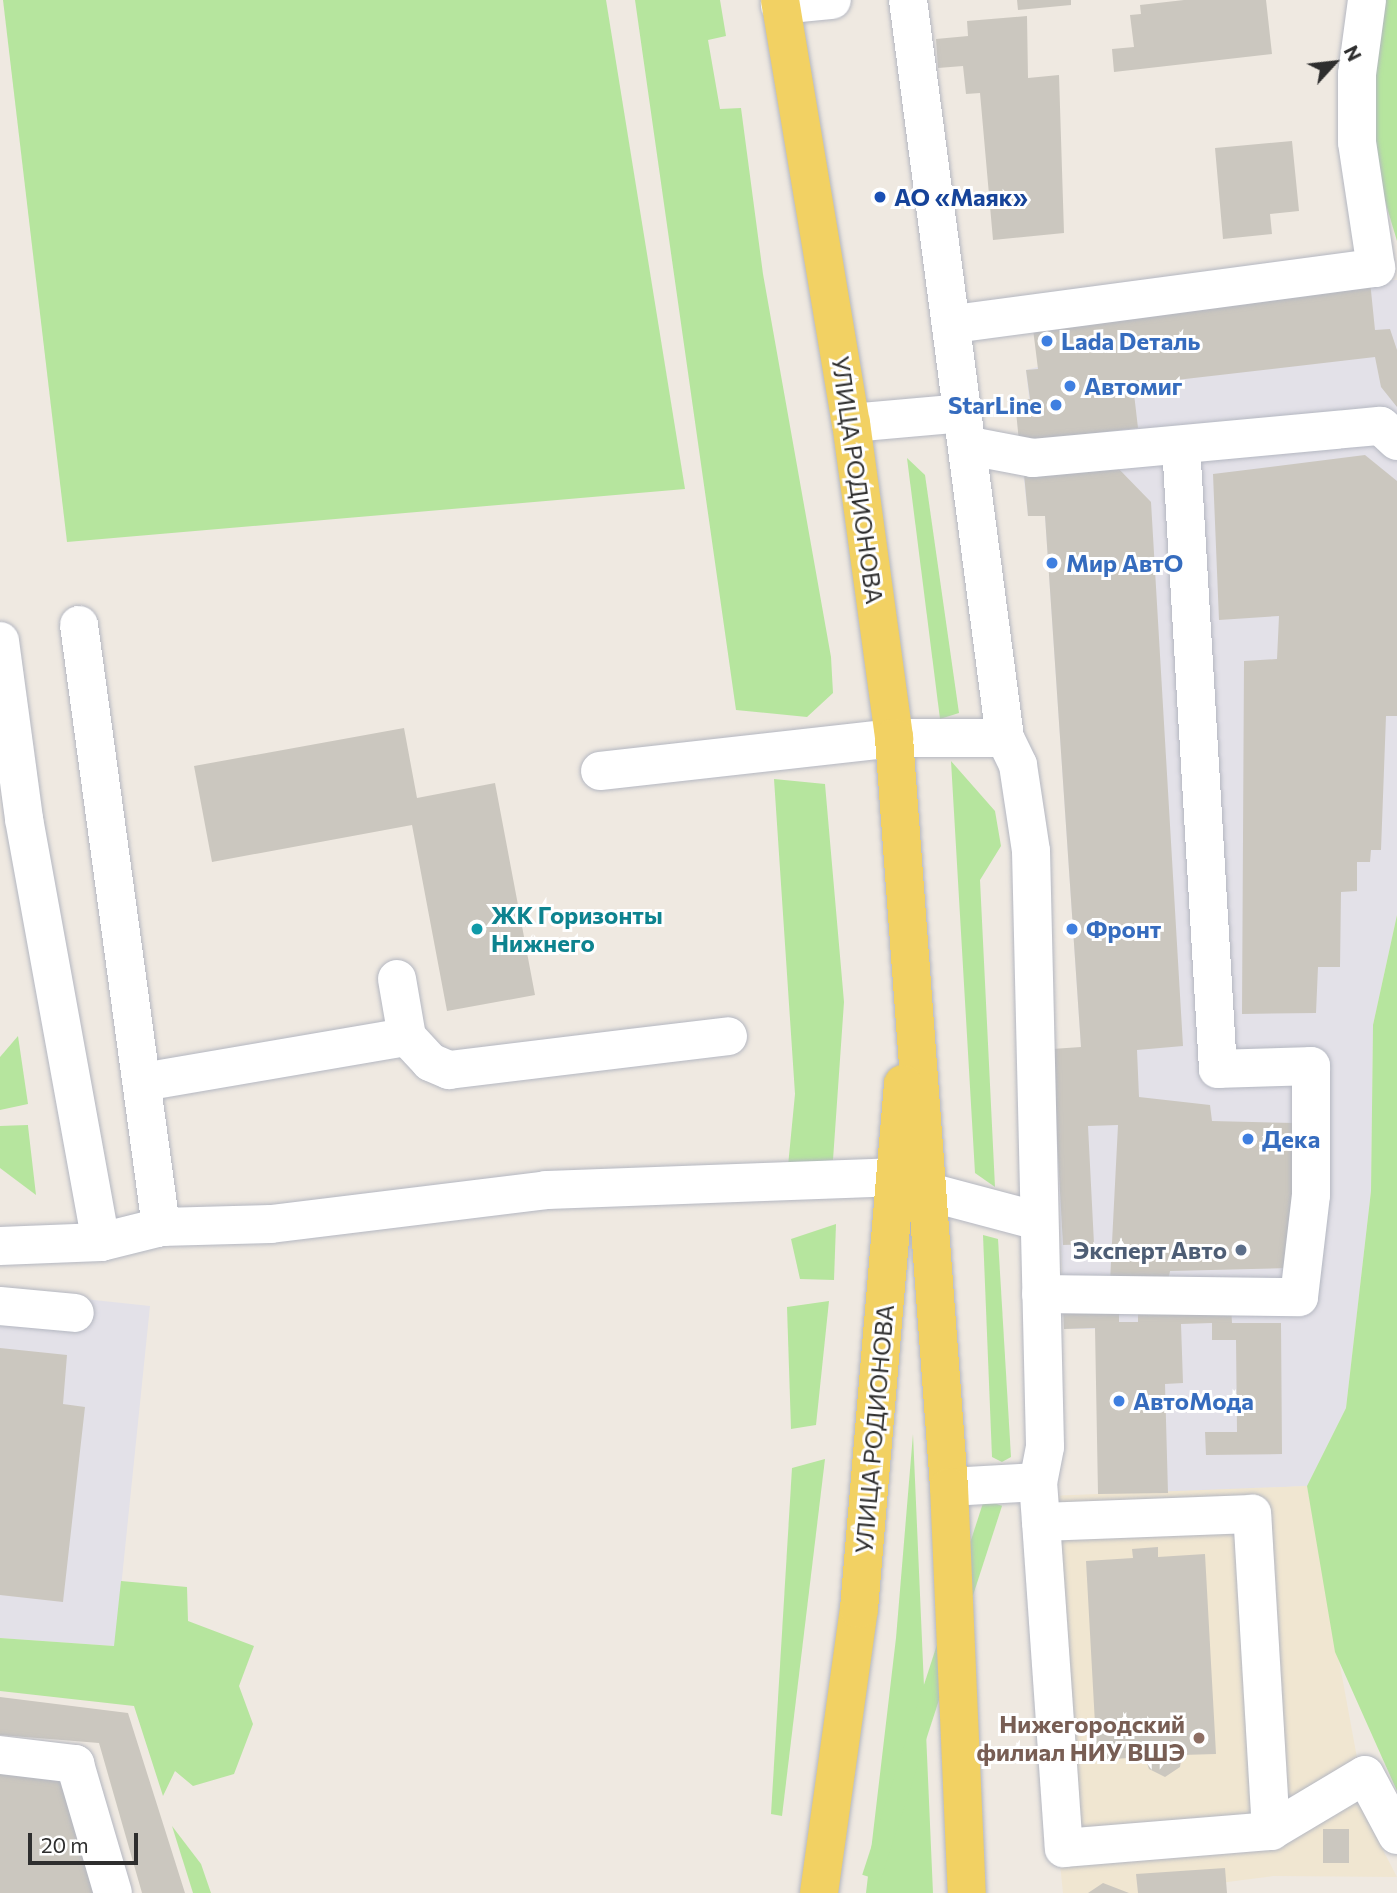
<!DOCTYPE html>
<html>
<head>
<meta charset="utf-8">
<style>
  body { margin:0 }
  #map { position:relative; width:1397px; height:1893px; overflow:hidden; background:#efe9e1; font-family:Commissioner,sans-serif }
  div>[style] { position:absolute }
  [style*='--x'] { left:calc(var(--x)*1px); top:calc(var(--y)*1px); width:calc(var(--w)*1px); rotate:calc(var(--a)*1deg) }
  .industrial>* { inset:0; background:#e3e1e8 }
  .education>* { inset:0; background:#f0e6d1 }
  .green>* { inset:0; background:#b6e59e; transform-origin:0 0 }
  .building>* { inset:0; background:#cbc7bf; transform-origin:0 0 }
  .roads { filter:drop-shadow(0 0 2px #b4b7c1) drop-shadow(0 0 2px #b4b7c1) }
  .minor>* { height:38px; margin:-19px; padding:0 19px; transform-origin:19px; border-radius:19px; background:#fff }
  .major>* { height:38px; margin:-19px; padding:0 19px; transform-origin:19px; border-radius:19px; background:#f2d163 }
  .dots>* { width:19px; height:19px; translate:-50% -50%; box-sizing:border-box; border:4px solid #fff; border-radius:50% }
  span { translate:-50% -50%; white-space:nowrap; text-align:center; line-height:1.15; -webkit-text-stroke:6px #fff; paint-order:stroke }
  .transit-label { font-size:24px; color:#164399; font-weight:700 }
  .left { translate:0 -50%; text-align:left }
  .shop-label { font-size:24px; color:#366cbe; font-weight:700 }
  .right { translate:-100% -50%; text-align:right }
  .street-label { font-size:24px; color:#2e2e2e }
  .culture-label { font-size:24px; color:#0d838f; font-weight:700 }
  .service-label { font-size:24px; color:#4e5e75; font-weight:700 }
  .education-label { font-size:24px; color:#785e54; font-weight:700 }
  .north { position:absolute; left:1299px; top:28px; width:70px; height:70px; -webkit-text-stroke:5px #fff; paint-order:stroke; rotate:63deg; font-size:19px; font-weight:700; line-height:28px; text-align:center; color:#2e2e2e }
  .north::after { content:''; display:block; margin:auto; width:24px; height:32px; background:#2e2e2e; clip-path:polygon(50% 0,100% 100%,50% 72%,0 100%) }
  .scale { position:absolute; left:28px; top:1833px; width:110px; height:32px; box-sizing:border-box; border:4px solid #2e2e2e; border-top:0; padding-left:9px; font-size:21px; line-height:24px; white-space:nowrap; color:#2e2e2e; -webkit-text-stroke:5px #fff; paint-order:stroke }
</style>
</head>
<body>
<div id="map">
  <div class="industrial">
    <i style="clip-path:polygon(1397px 280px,1397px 915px,1373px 1025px,1371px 1191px,1346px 1408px,1307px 1486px,1168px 1493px,1095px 1329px,1064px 1329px,1057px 1128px,1081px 1047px,1045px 516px,1028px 516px,1015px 401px,1029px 399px,1026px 370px,1370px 281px)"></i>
    <i style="clip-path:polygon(0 1290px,150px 1306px,115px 1646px,0 1638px)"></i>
  </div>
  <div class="education">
    <i style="clip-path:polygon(1307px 1486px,1369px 1823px,1397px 1877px,1273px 1876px,1142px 1893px,1063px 1893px,1022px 1497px)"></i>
  </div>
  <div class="green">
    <i style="clip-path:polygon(3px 0,606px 0,685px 489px,67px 542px)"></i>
    <i style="clip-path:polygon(635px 0,720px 0,726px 36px,708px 40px,720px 109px,741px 108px,763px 274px,831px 657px,833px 693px,807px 717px,736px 710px)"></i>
    <i style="clip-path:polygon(1380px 0,1397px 0,1397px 241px,1371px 154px)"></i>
    <i style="clip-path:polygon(907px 458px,925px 475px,959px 713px,940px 719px)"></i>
    <i style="clip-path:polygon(951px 761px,995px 811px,1001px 846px,980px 880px,995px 1187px,975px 1173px)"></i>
    <i style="clip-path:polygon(774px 779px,825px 784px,844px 1002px,833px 1160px,788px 1166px,795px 1094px)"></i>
    <i style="clip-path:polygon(1397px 915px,1397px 1791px,1335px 1652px,1307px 1486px,1346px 1408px,1371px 1191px,1373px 1025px)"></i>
    <i style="clip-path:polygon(18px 1036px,28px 1104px,0 1110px,0 1057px)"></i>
    <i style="clip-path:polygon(28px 1125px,28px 1126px,36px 1195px,0 1168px,0 1126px)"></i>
    <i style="clip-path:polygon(836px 1224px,834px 1280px,800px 1279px,791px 1239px)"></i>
    <i style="clip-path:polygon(983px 1235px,998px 1239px,1011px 1457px,1002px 1462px,992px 1457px)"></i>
    <i style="clip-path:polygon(829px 1301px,816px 1425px,791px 1429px,787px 1307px)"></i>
    <i style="clip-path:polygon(913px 1434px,933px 1893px,866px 1893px,896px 1638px)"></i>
    <i style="clip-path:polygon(825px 1459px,782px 1816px,771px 1814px,792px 1468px)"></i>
    <i style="left:984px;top:1500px;width:19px;height:394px;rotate:18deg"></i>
    <i style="clip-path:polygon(121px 1581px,187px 1587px,188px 1621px,254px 1646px,239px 1686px,253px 1724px,234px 1774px,193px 1786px,175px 1771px,163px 1796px,134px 1706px,0 1691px,0 1638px,114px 1646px)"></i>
    <i style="clip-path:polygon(172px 1826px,201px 1864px,211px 1893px,193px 1893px)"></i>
  </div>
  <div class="building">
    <i style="clip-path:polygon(1017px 0,1071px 0,1071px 5px,1018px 10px)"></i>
    <i style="clip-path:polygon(1184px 0,1266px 0,1272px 54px,1114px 72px,1112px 49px,1134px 47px,1130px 15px,1141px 14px,1140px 5px)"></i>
    <i style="clip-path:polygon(1027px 16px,1028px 78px,1059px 75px,1064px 233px,993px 240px,980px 93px,966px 94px,963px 66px,938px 68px,936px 39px,968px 36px,967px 21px)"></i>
    <i style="clip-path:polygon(1292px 141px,1299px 211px,1270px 214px,1272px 234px,1223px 239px,1215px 148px)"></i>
    <i style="clip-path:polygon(1370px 281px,1375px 330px,1390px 329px,1397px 350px,1397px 407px,1381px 387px,1375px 357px,1133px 385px,1138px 428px,1019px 442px,1015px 401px,1030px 399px,1026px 370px,1038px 369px,1032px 321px)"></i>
    <i style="clip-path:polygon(1365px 455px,1397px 481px,1397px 716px,1386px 716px,1381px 850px,1371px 850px,1370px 862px,1357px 862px,1357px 891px,1341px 892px,1340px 967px,1318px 967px,1316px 1013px,1242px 1014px,1244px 661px,1277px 659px,1279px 616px,1219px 620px,1213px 474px)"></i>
    <i style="clip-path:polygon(1115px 465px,1151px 502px,1183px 1046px,1137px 1050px,1139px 1097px,1210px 1105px,1212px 1121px,1295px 1123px,1289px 1268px,1170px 1271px,1166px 1291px,1110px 1282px,1118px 1125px,1088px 1126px,1094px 1244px,1063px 1245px,1052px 1049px,1081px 1047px,1045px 516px,1028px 516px,1024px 474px)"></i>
    <i style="clip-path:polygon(404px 728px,417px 798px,495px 783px,535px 995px,447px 1011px,412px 825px,212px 862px,194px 766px)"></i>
    <i style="clip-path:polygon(1119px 1306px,1119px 1322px,1138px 1322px,1138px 1307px,1231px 1306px,1232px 1323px,1281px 1323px,1282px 1454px,1206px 1455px,1205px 1432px,1237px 1432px,1236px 1340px,1212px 1340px,1212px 1323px,1181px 1324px,1183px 1383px,1165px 1384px,1168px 1493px,1098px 1494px,1095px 1328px,1064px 1329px,1063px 1307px)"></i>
    <i style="clip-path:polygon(0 1348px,67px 1355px,63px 1404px,85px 1407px,63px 1602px,0 1595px)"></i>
    <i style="clip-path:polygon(1158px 1547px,1158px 1557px,1205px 1554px,1216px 1754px,1182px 1755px,1180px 1767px,1165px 1777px,1149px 1769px,1145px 1757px,1097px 1760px,1086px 1561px,1133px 1558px,1132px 1549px)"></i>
    <i style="clip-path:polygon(0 1697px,128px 1713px,185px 1893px,142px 1893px,99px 1743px,0 1735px)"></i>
    <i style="clip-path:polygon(0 1767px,65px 1773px,96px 1893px,0 1893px)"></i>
    <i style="left:1323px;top:1829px;width:26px;height:34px"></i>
    <i style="clip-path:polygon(1225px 1868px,1227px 1893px,1138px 1893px,1136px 1874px)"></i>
    <i style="clip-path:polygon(1103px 1883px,1129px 1893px,1088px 1893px)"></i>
  </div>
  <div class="roads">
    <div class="minor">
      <i style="--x:908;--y:0;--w:744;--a:82.51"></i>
      <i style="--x:780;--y:5;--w:52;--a:-5.5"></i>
      <i style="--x:954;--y:324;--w:426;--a:-7.6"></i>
      <i style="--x:1376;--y:268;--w:127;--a:-98.6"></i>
      <i style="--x:1357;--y:142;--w:68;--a:-90"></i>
      <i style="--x:1357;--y:74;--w:75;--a:-82.3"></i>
      <i style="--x:851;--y:423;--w:113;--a:-5.1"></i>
      <i style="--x:970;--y:446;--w:64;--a:10.8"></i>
      <i style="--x:1033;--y:458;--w:349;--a:-5.3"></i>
      <i style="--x:1381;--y:426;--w:22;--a:43"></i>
      <i style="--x:79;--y:625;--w:608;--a:82.24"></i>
      <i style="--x:0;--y:641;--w:180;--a:82.3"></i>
      <i style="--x:24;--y:819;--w:430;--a:79.7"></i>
      <i style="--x:600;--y:771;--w:296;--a:-6.4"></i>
      <i style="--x:894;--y:738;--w:111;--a:0"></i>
      <i style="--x:1005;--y:738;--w:30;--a:64"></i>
      <i style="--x:1018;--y:765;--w:87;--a:81.4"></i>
      <i style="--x:1031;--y:851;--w:596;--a:88.65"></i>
      <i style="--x:1045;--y:1447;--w:36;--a:101"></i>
      <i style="--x:1038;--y:1482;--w:89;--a:176.8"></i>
      <i style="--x:397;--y:979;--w:59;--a:80.2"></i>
      <i style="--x:407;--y:1037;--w:34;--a:47"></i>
      <i style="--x:430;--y:1062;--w:21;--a:23"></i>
      <i style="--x:449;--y:1070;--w:281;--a:-6.9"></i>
      <i style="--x:143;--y:1082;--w:268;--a:-9.7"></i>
      <i style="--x:929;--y:1192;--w:113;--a:14.9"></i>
      <i style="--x:0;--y:1246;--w:101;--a:-2.3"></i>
      <i style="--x:101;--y:1242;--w:62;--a:-14"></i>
      <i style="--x:161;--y:1227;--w:110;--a:-1.6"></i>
      <i style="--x:271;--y:1224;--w:277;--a:-7"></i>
      <i style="--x:546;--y:1190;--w:348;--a:-2.1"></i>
      <i style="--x:1041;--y:1294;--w:258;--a:0.7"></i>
      <i style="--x:1299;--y:1297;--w:103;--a:-83.3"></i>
      <i style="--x:1311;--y:1195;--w:129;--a:-90"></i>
      <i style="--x:1311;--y:1066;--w:93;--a:178.2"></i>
      <i style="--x:1218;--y:1069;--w:625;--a:-93.39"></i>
      <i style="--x:0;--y:1306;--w:75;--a:5.3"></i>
      <i style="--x:1038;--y:1482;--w:40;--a:85.7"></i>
      <i style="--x:1041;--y:1522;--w:327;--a:86"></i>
      <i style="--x:1064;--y:1848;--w:208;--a:-4.7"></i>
      <i style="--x:1271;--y:1831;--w:318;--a:-93.4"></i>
      <i style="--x:1252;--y:1514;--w:211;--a:177.8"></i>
      <i style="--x:0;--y:1755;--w:76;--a:6.8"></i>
      <i style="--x:75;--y:1764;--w:134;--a:73.6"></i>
      <i style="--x:1271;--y:1831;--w:109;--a:-30.8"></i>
      <i style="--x:1365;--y:1775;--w:68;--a:61.9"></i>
    </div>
    <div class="major">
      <i style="--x:780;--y:0;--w:429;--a:80.5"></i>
      <i style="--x:851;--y:423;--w:318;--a:82.2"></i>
      <i style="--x:894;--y:738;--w:751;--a:85.8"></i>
      <i style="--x:949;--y:1487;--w:406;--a:87.5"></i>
      <i style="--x:819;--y:1893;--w:287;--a:-82"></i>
      <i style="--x:859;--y:1609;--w:527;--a:-85.21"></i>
    </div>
  </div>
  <div class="dots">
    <i style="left:880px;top:197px;background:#1a4fb4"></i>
    <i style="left:1047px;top:341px;background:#3f7fe0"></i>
    <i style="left:1070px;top:386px;background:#3f7fe0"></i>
    <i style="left:1056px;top:405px;background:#3f7fe0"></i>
    <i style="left:1052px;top:563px;background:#3f7fe0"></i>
    <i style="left:477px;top:929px;background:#0f9aa8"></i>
    <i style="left:1072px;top:929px;background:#3f7fe0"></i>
    <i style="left:1248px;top:1139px;background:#3f7fe0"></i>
    <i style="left:1241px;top:1250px;background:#5c6f8a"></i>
    <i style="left:1119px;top:1401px;background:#3f7fe0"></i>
    <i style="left:1199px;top:1738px;background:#8d6e63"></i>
  </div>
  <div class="transit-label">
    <span class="left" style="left:894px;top:197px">АО «Маяк»</span>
  </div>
  <div class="shop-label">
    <span class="left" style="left:1061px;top:341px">Lada Dеталь</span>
    <span class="left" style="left:1084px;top:386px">Автомиг</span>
    <span class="right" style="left:1042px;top:405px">StarLine</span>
    <span class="left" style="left:1066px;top:563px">Мир АвтО</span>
    <span class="left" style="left:1086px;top:929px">Фронт</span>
    <span class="left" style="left:1262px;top:1139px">Дека</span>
    <span class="left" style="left:1133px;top:1401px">АвтоМода</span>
  </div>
  <div class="street-label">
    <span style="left:858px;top:480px;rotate:82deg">УЛИЦА РОДИОНОВА</span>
    <span style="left:874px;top:1429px;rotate:-85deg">УЛИЦА РОДИОНОВА</span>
  </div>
  <div class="culture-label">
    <span class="left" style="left:491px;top:929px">ЖК Горизонты<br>Нижнего</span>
  </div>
  <div class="service-label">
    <span class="right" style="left:1227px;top:1250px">Эксперт Авто</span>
  </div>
  <div class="education-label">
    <span class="right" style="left:1185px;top:1738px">Нижегородский<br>филиал НИУ ВШЭ</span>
  </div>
  <div class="north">N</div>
  <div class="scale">20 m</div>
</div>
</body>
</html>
